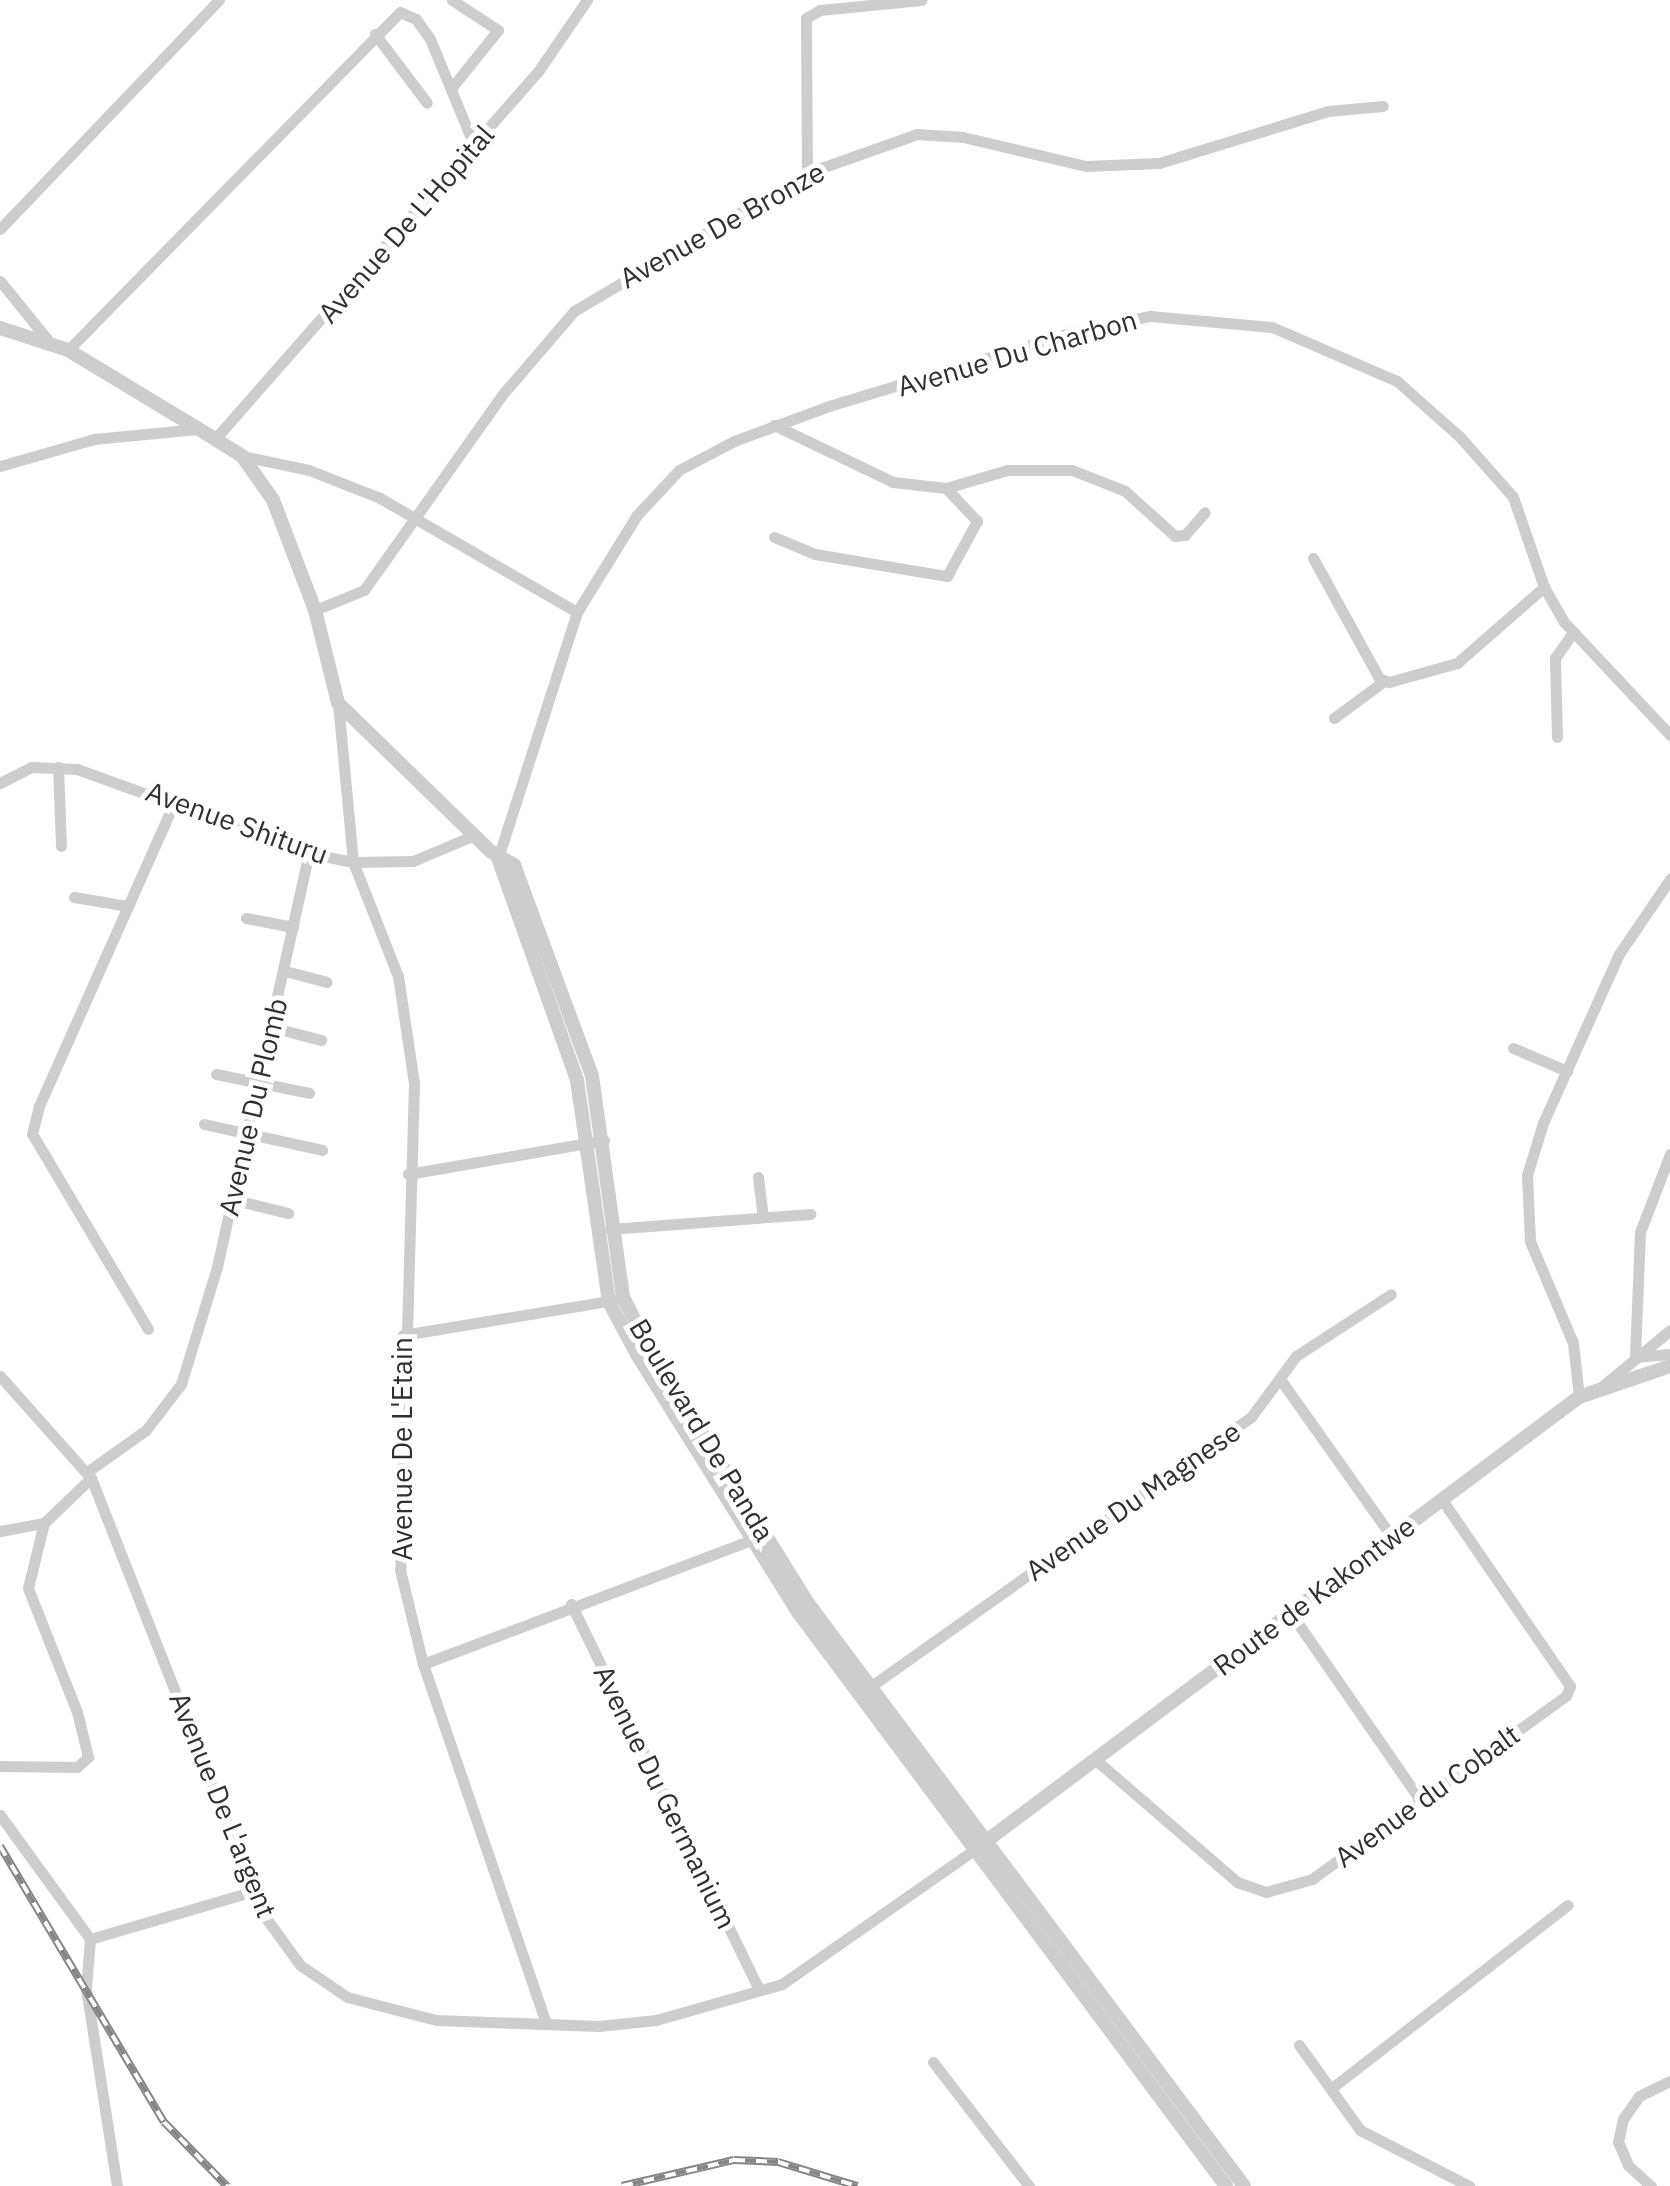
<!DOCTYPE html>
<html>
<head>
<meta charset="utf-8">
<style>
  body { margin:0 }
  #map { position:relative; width:1670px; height:2186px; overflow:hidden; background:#fff; font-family:"IBM Plex Sans",sans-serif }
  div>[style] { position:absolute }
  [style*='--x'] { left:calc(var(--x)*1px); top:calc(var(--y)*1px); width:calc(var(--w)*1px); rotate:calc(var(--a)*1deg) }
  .minor>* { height:11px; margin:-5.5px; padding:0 5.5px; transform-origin:5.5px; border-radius:5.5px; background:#cdcdcd }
  .tertiary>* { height:14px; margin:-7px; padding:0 7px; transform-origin:7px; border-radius:7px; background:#cdcdcd }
  .rail>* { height:8px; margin-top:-4px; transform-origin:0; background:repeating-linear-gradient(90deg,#fff 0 11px,#858585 0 22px); box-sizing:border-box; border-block:2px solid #858585 }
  span { translate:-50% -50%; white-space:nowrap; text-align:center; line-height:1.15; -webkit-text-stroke:10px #fff; paint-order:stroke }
  .street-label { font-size:28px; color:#303030 }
</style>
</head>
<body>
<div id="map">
  <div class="minor">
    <i style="--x:452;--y:0;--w:55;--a:33.1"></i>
    <i style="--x:498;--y:30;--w:72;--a:128.8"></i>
    <i style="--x:375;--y:34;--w:86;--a:53"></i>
    <i style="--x:807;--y:173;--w:155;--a:-90.4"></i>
    <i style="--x:806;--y:18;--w:16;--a:-30"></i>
    <i style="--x:820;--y:10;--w:102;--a:-5.6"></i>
    <i style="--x:0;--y:229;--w:317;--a:-46.3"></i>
    <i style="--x:0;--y:281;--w:75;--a:51"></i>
    <i style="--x:68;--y:350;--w:474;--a:-45.5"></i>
    <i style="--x:400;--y:12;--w:17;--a:24"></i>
    <i style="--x:416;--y:19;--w:24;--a:55"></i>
    <i style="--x:430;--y:39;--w:115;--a:67.5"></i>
    <i style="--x:774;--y:425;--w:132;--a:25.6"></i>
    <i style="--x:893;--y:482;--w:53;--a:6.5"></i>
    <i style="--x:946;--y:488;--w:64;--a:-16.4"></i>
    <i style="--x:1007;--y:470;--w:65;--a:0"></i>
    <i style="--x:1072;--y:470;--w:57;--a:21.6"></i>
    <i style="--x:1125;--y:491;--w:67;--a:42"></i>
    <i style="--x:1175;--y:536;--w:10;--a:-6"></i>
    <i style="--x:1185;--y:535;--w:30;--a:-49"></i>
    <i style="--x:215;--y:439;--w:491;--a:-48.7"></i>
    <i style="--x:539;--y:70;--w:85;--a:-55.6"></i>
    <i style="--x:242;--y:456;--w:68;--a:11.8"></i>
    <i style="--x:309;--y:470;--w:76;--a:21.5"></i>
    <i style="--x:380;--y:498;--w:228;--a:30.1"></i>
    <i style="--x:0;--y:466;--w:98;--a:-16"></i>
    <i style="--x:94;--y:439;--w:104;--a:-5.5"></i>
    <i style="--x:774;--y:537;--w:44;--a:22.5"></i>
    <i style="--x:815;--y:554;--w:134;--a:9.5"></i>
    <i style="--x:947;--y:576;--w:63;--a:-61.4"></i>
    <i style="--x:977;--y:521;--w:45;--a:-133.2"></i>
    <i style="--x:1313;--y:558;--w:137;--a:61.2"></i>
    <i style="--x:1379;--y:678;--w:11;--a:22"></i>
    <i style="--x:1389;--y:682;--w:71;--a:-15.6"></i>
    <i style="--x:1457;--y:663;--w:116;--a:-41.1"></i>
    <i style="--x:315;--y:610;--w:53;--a:-22.2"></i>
    <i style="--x:364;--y:590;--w:239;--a:-54.7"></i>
    <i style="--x:502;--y:395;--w:111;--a:-49.4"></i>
    <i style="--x:574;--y:311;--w:271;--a:-30.6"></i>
    <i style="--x:807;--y:173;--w:117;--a:-19.5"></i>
    <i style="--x:917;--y:134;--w:46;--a:3.7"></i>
    <i style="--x:963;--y:137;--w:126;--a:13.3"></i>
    <i style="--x:1086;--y:166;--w:73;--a:-2.4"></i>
    <i style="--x:1159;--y:163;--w:177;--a:-17.1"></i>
    <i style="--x:1328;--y:111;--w:55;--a:-5.2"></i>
    <i style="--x:338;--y:703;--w:160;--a:84.6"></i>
    <i style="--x:353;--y:862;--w:123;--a:68.5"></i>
    <i style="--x:398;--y:976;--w:108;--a:81.5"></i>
    <i style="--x:414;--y:1083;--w:487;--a:91.6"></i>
    <i style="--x:400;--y:1570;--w:97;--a:76.3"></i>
    <i style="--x:423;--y:1664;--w:379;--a:71.1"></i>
    <i style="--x:1334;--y:718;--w:62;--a:-36.5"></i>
    <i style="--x:1557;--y:737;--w:79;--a:-91.5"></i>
    <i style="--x:1555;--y:658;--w:32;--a:-55"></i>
    <i style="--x:58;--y:767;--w:79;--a:87.8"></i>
    <i style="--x:0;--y:783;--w:35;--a:-27"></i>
    <i style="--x:31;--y:767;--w:46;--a:2.5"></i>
    <i style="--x:77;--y:769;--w:247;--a:19.9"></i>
    <i style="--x:309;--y:853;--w:45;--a:11.6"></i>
    <i style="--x:353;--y:862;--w:60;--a:-1"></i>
    <i style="--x:413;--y:861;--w:67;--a:-22.8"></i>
    <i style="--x:498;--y:858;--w:258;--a:-72.2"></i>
    <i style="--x:577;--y:612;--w:114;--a:-58.3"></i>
    <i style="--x:637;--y:515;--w:62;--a:-47"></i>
    <i style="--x:679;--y:470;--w:62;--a:-27.8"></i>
    <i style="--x:734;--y:441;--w:101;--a:-20.2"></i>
    <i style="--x:829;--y:406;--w:251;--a:-16.9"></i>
    <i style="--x:1069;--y:333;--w:83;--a:-11.9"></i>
    <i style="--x:1150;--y:316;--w:122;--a:5.2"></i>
    <i style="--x:1272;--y:327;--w:136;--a:23.4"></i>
    <i style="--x:1397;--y:381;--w:84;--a:41.6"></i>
    <i style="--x:1460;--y:437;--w:80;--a:48.5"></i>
    <i style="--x:1513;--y:497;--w:95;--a:71"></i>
    <i style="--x:1544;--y:587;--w:40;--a:60.3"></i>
    <i style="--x:1564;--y:622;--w:155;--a:46.8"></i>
    <i style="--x:74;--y:897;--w:55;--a:9.5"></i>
    <i style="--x:246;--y:918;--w:48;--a:10.8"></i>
    <i style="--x:285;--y:971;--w:43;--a:14.7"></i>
    <i style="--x:271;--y:1027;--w:52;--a:14.6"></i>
    <i style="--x:1513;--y:1048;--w:59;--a:23.1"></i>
    <i style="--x:216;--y:1074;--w:95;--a:11.5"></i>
    <i style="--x:204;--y:1124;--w:121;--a:12.4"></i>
    <i style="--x:1670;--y:1154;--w:84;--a:111"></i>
    <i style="--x:1640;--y:1232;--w:125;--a:92.3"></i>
    <i style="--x:1635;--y:1357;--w:35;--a:-5"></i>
    <i style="--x:408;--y:1174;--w:199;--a:-9.8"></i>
    <i style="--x:758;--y:1177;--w:38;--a:83"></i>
    <i style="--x:231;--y:1199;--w:59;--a:13.8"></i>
    <i style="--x:610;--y:1229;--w:201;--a:-4.3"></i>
    <i style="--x:148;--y:1329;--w:227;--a:-120.7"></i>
    <i style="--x:32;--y:1134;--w:29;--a:-76"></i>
    <i style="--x:39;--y:1106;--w:332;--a:-66"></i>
    <i style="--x:403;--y:1335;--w:215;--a:-9.4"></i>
    <i style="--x:0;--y:1376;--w:137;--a:48.3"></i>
    <i style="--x:91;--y:1478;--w:469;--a:68.5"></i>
    <i style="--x:263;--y:1914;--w:63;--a:54"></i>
    <i style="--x:300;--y:1965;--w:57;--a:34.2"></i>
    <i style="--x:347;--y:1997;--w:92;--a:14.5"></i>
    <i style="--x:436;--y:2020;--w:163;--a:2.1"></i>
    <i style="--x:599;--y:2026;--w:57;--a:-6"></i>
    <i style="--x:656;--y:2020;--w:131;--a:-15.9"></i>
    <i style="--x:782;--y:1984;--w:231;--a:-34.9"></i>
    <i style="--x:1280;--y:1379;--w:194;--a:54.7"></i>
    <i style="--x:1600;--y:1388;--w:91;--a:-39.6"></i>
    <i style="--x:1579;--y:1397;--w:54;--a:-96.3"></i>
    <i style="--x:1573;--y:1343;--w:111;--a:-112.9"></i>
    <i style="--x:1530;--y:1241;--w:66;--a:-92.6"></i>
    <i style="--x:1527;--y:1175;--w:54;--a:-72.9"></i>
    <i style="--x:1543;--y:1123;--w:185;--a:-65.8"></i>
    <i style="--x:1619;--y:954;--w:91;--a:-55.8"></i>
    <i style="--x:87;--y:1472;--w:72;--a:-35.4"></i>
    <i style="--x:146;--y:1430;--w:58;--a:-52.7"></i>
    <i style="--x:181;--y:1384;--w:122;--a:-72.9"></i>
    <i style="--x:217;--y:1267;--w:424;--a:-77.5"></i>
    <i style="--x:0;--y:1531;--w:45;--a:-10.3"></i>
    <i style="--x:44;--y:1523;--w:65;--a:-43.8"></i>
    <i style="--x:571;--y:1604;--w:429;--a:64"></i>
    <i style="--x:1290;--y:1612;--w:229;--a:55.3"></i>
    <i style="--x:423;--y:1664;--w:357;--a:-20.7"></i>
    <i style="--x:867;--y:1689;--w:471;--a:-35.3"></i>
    <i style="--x:1251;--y:1417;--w:76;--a:-53.6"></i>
    <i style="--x:1296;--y:1356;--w:113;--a:-33.1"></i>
    <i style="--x:1097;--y:1761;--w:185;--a:40.8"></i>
    <i style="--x:1237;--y:1882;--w:31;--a:19"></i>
    <i style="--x:1266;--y:1892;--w:48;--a:-15.8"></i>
    <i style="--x:1312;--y:1879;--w:313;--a:-35.8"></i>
    <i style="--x:1566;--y:1696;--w:11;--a:-68"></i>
    <i style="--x:1570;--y:1686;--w:224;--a:-124.5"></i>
    <i style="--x:0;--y:1766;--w:77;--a:0.7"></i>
    <i style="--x:77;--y:1767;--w:15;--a:-42"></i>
    <i style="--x:88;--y:1757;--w:46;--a:-103.7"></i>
    <i style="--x:77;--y:1712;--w:133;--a:-111.6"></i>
    <i style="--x:28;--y:1588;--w:67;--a:-76.2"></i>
    <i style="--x:0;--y:1815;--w:153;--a:54"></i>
    <i style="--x:1299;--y:2045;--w:105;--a:54.3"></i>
    <i style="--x:1360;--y:2130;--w:123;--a:27.2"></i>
    <i style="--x:933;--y:2062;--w:157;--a:52.3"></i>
    <i style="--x:1333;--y:2087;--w:297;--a:-37.8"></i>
    <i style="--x:117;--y:2186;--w:200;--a:-98.9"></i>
    <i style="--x:86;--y:1988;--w:49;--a:-85.3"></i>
    <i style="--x:90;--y:1939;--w:171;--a:-16.3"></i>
    <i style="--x:1651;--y:2186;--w:31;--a:-138"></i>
    <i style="--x:1628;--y:2165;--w:25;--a:-113"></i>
    <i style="--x:1618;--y:2142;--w:24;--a:-78"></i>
    <i style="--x:1623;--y:2119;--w:28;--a:-55"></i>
    <i style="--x:1639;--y:2096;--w:34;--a:-26"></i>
  </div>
  <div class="tertiary">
    <i style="--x:0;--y:328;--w:71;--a:17.9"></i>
    <i style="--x:68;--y:350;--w:172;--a:31.2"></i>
    <i style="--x:215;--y:439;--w:32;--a:32"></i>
    <i style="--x:242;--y:456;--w:54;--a:54.8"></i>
    <i style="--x:273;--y:500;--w:118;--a:69.1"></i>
    <i style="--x:315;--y:610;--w:96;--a:76.1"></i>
    <i style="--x:338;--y:703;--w:212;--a:44.2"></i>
    <i style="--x:490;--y:851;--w:28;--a:30"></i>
    <i style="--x:514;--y:865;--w:225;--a:69.7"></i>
    <i style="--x:592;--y:1076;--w:223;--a:82"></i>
    <i style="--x:623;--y:1297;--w:62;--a:63"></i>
    <i style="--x:651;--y:1352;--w:295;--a:58"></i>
    <i style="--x:807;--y:1602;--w:729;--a:53.19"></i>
    <i style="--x:498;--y:858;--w:236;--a:70.4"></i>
    <i style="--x:577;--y:1080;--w:224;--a:81.8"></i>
    <i style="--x:609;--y:1302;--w:61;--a:61.8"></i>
    <i style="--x:638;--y:1356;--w:302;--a:58"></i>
    <i style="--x:798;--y:1612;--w:716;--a:53.29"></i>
    <i style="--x:977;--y:1848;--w:752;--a:-36.84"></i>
    <i style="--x:1579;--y:1397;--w:96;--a:-18.8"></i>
  </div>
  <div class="rail">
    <i style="--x:0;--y:1846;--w:321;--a:59.3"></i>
    <i style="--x:164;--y:2122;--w:90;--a:45.5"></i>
    <i style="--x:622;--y:2186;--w:115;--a:-13.1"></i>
    <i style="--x:734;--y:2160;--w:44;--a:2.6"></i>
    <i style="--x:778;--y:2162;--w:83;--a:16.9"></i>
  </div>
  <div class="street-label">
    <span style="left:406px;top:224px;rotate:-49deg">Avenue De L'Hopital</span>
    <span style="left:722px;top:225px;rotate:-29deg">Avenue De Bronze</span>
    <span style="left:1017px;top:353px;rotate:-16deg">Avenue Du Charbon</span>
    <span style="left:237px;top:823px;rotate:20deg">Avenue Shituru</span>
    <span style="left:253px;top:1107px;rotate:-77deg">Avenue Du Plomb</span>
    <span style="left:702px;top:1430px;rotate:59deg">Boulevard De Panda</span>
    <span style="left:402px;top:1449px;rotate:-90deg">Avenue De L'Etain</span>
    <span style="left:1133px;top:1501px;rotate:-35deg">Avenue Du Magnese</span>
    <span style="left:1314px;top:1596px;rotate:-37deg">Route de Kakontwe</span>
    <span style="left:1427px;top:1796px;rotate:-36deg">Avenue du Cobalt</span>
    <span style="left:665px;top:1797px;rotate:64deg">Avenue Du Germanium</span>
    <span style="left:223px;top:1805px;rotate:68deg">Avenue De L'argent</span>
  </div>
</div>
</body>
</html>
